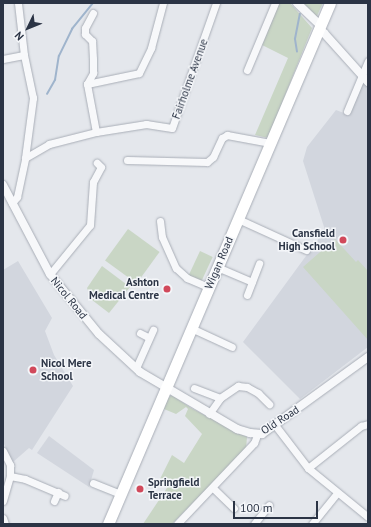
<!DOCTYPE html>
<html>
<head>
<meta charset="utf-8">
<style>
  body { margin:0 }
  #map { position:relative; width:371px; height:527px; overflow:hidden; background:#e4e7ec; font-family:"PT Sans",sans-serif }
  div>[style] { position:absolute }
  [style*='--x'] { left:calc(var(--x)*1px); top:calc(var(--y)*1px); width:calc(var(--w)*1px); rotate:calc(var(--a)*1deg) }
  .built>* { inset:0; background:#d2d6de }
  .green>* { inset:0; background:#c9d6c5; transform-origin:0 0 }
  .stream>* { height:1.5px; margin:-0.75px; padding:0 0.75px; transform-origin:0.75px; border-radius:0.75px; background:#9fb4cc }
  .roads { filter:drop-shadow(0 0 1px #a9aeb7) drop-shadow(0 0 1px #a9aeb7) }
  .minor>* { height:7px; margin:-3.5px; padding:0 3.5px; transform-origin:3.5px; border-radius:3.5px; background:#f7f8fa }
  .tertiary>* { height:8px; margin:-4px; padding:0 4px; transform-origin:4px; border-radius:4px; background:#f7f8fa }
  .primary>* { height:11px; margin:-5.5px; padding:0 5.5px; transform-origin:5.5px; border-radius:5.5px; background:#fff }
  .dots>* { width:11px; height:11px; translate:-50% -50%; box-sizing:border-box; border:2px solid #f4f6f9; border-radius:50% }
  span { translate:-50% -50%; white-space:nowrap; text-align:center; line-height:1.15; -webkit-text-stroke:3px #f4f6f9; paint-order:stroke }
  .street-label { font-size:11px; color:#2b3445 }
  .poi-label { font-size:11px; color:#2b3445; font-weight:700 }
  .right { translate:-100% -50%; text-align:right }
  .left { translate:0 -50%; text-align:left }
  .frame { position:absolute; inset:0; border:4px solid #2b3445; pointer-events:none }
  .north { position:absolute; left:8px; top:8px; width:40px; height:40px; -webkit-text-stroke:3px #f4f6f9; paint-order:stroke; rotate:227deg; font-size:11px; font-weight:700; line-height:16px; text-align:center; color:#2b3445 }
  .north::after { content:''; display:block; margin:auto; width:14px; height:18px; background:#2b3445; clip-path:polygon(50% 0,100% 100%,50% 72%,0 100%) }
  .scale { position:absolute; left:233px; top:501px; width:85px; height:18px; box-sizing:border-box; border:2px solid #2b3445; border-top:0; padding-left:5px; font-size:12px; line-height:14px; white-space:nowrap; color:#2b3445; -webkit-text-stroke:3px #f4f6f9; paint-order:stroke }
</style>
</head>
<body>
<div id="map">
  <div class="built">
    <i style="clip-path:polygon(363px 81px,368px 87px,368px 347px,300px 399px,243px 342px,325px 230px,303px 161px,307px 147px,336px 110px,349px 115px)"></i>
    <i style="clip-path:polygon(18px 261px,52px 318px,45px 331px,54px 355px,73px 386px,32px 450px,29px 448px,13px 462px,3px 442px,3px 270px)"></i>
    <i style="clip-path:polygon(49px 436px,94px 470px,89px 487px,37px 453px)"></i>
  </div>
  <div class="green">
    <i style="clip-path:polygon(279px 3px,290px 3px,312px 28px,268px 138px,255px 135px,288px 58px,262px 45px)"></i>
    <i style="clip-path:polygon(301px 3px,323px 3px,315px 20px)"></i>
    <i style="left:128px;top:229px;width:39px;height:39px;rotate:36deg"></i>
    <i style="clip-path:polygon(335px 239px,356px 262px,358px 260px,368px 271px,368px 340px,303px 267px)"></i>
    <i style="left:200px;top:251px;width:14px;height:27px;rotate:25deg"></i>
    <i style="clip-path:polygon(102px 266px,130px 287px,109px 313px,92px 300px,87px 288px)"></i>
    <i style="clip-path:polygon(172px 395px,191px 408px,247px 437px,246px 449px,172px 524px,143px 524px,169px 485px,160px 479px,172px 455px,184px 463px,202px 434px,185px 416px,188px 409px,186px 407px,176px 414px,164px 409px,168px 398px)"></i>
  </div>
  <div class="stream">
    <i style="--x:297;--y:52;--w:13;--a:-99"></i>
    <i style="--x:295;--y:39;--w:25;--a:-79"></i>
    <i style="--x:47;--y:94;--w:16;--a:-60"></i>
    <i style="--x:55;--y:80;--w:24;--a:-81"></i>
    <i style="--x:59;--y:56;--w:30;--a:-64"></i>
    <i style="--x:72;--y:29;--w:33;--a:-51"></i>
  </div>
  <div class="roads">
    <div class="minor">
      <i style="--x:3;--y:59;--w:21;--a:-11"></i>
      <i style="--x:247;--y:70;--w:73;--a:-67.3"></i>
      <i style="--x:87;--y:84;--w:13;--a:-61"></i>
      <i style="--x:93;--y:73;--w:14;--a:-90"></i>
      <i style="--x:93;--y:59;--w:18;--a:-93"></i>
      <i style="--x:92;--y:41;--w:10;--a:-135"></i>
      <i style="--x:85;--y:34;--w:6;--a:-90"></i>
      <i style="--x:85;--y:28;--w:17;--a:-62"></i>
      <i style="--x:347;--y:111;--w:54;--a:-67.2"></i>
      <i style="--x:96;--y:132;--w:49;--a:-100.6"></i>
      <i style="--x:87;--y:84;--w:53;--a:-11.9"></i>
      <i style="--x:139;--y:73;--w:28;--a:-64"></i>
      <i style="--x:151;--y:48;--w:47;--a:-75.1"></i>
      <i style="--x:25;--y:158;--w:28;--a:-30"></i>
      <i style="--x:49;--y:144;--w:49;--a:-14.3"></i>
      <i style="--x:96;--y:132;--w:51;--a:-9.1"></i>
      <i style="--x:146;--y:124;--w:26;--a:9"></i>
      <i style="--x:172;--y:128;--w:133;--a:-70.6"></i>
      <i style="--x:127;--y:160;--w:80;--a:1.4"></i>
      <i style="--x:207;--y:162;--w:8;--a:-40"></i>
      <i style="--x:213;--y:157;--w:21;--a:-65"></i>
      <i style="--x:222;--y:138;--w:6;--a:-31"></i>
      <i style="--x:227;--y:135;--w:44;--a:10.5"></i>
      <i style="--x:12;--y:203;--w:8;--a:-50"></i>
      <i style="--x:17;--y:197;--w:40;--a:-78"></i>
      <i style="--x:25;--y:158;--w:61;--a:-82.4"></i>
      <i style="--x:33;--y:98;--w:44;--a:-101.8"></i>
      <i style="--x:24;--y:55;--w:52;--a:-96.6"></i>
      <i style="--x:238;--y:219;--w:75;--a:24.5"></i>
      <i style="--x:160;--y:221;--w:16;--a:83"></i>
      <i style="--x:162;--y:237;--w:34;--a:66"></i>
      <i style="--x:176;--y:268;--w:15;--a:42"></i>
      <i style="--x:187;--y:278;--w:23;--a:23"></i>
      <i style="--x:217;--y:267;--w:38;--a:23"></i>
      <i style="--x:50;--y:274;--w:63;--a:-50.8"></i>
      <i style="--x:90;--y:225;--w:43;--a:-86"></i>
      <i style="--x:93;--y:182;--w:17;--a:-62"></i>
      <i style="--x:101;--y:167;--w:6;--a:-135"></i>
      <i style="--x:247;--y:295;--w:34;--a:-69"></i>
      <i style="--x:191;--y:328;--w:45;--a:24.9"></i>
      <i style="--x:140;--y:333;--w:9;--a:27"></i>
      <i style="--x:136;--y:368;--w:42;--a:-65.9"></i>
      <i style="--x:194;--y:388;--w:28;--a:21"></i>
      <i style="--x:209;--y:414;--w:19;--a:-55"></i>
      <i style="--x:220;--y:398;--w:22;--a:-34"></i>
      <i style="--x:238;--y:386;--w:9;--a:6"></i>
      <i style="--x:247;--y:387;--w:13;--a:29"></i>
      <i style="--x:258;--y:393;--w:16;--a:45"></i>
      <i style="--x:275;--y:425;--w:54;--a:52.5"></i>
      <i style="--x:308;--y:468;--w:77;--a:39.2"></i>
      <i style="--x:3;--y:451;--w:16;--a:63"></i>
      <i style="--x:10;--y:465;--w:11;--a:90"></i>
      <i style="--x:10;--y:476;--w:26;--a:106"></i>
      <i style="--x:308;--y:468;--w:68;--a:-38.4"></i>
      <i style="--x:361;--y:426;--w:7;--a:-16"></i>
      <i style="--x:10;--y:476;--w:15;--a:11"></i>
      <i style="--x:25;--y:479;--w:43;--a:23"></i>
      <i style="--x:93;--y:483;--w:29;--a:22"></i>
      <i style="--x:213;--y:488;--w:29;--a:44"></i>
      <i style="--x:54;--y:501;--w:10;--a:-66"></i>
      <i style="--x:3;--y:518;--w:6;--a:72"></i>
      <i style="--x:177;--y:524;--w:112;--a:-46.5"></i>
      <i style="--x:254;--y:443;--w:9;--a:-69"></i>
      <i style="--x:254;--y:524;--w:24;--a:-52"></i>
      <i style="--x:312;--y:524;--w:40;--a:-51"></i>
    </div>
    <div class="tertiary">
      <i style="--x:297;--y:3;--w:32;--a:44"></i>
      <i style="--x:318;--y:30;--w:7;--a:27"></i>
      <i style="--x:324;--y:33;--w:66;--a:48.1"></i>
      <i style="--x:3;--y:185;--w:101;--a:62.2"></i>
      <i style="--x:50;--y:274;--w:77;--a:50.8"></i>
      <i style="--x:99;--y:334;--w:56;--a:42.8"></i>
      <i style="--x:140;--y:372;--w:113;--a:30.4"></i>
      <i style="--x:237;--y:429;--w:14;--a:17"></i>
      <i style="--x:250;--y:433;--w:12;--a:5"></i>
      <i style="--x:262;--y:434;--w:131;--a:-36"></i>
    </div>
    <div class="primary">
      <i style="--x:108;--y:524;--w:566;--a:-66.92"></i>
    </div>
  </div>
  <div class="dots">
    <i style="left:343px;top:240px;background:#d1495b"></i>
    <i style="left:167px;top:289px;background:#d1495b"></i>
    <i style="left:33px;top:370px;background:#d1495b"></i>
    <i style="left:140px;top:489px;background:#d1495b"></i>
  </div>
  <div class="street-label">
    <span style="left:190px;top:79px;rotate:-70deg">Fairholme Avenue</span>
    <span style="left:219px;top:263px;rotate:-67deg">Wigan Road</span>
    <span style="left:69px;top:298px;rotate:51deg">Nicol Road</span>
    <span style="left:280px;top:420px;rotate:-33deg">Old Road</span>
  </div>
  <div class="poi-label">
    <span class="right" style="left:335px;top:240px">Cansfield<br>High School</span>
    <span class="right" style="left:159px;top:289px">Ashton<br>Medical Centre</span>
    <span class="left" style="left:41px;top:370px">Nicol Mere<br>School</span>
    <span class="left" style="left:148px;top:489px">Springfield<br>Terrace</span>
  </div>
  <div class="frame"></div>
  <div class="north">N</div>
  <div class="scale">100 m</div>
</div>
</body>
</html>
